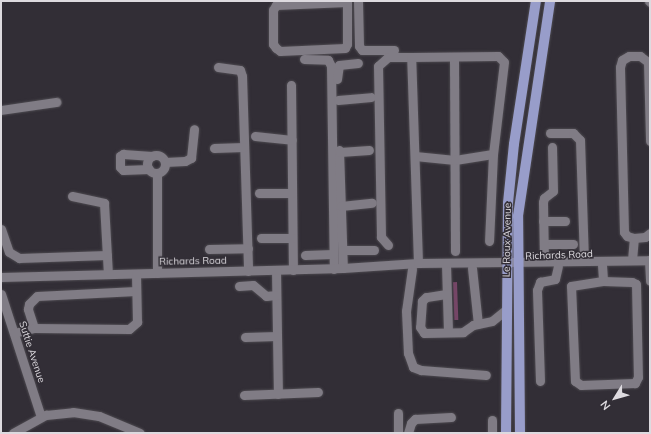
<!DOCTYPE html>
<html>
<head>
<meta charset="utf-8">
<style>
  body { margin:0 }
  #map { position:relative; width:651px; height:434px; overflow:hidden; background:#322e36; font-family:Mulish,sans-serif }
  div>[style] { position:absolute }
  [style*='--x'] { left:calc(var(--x)*1px); top:calc(var(--y)*1px); width:calc(var(--w)*1px); rotate:calc(var(--a)*1deg) }
  .building>* { inset:0; background:#764667; transform-origin:0 0 }
  .roads { filter:drop-shadow(0 0 1px #4d4a50) drop-shadow(0 0 1px #4d4a50) }
  .minor>* { height:9px; margin:-4.5px; padding:0 4.5px; transform-origin:4.5px; border-radius:4.5px; background:#807c85 }
  .minor>.ring { margin:-4.5px; padding:0; box-sizing:content-box; background:none; border:9px solid #807c85; border-radius:50% }
  .major>* { height:10px; margin:-5px; padding:0 5px; transform-origin:5px; border-radius:5px; background:#989dca }
  span { translate:-50% -50%; white-space:nowrap; text-align:center; line-height:1.15; -webkit-text-stroke:3px #322e36; paint-order:stroke }
  .street-label { font-size:10px; color:#dddadf }
  .frame { position:absolute; inset:0; border:2px solid #dddadf; pointer-events:none }
  .north { position:absolute; left:595px; top:378px; width:40px; height:40px; -webkit-text-stroke:3px #322e36; paint-order:stroke; rotate:233deg; font-size:11px; font-weight:700; line-height:16px; text-align:center; color:#dddadf }
  .north::after { content:''; display:block; margin:auto; width:14px; height:18px; background:#dddadf; clip-path:polygon(50% 0,100% 100%,50% 72%,0 100%) }
</style>
</head>
<body>
<div id="map">
  <div class="building">
    <i style="left:457px;top:282px;width:38px;height:4px;rotate:88deg"></i>
  </div>
  <div class="roads">
    <div class="minor">
      <i style="--x:347;--y:1;--w:43;--a:90"></i>
      <i style="--x:347;--y:44;--w:4;--a:117"></i>
      <i style="--x:345;--y:48;--w:65;--a:177.4"></i>
      <i style="--x:280;--y:51;--w:5;--a:-143"></i>
      <i style="--x:276;--y:48;--w:5;--a:-127"></i>
      <i style="--x:273;--y:44;--w:34;--a:-90"></i>
      <i style="--x:273;--y:10;--w:6;--a:-59"></i>
      <i style="--x:276;--y:5;--w:71;--a:-2.4"></i>
      <i style="--x:358;--y:1;--w:45;--a:88.7"></i>
      <i style="--x:359;--y:46;--w:5;--a:53"></i>
      <i style="--x:362;--y:50;--w:32;--a:0"></i>
      <i style="--x:649;--y:1;--w:1;--a:45"></i>
      <i style="--x:454;--y:57;--w:194;--a:89.7"></i>
      <i style="--x:304;--y:59;--w:24;--a:2"></i>
      <i style="--x:328;--y:60;--w:7;--a:63"></i>
      <i style="--x:331;--y:66;--w:203;--a:89.2"></i>
      <i style="--x:218;--y:67;--w:22;--a:8"></i>
      <i style="--x:240;--y:70;--w:6;--a:72"></i>
      <i style="--x:242;--y:76;--w:195;--a:88.2"></i>
      <i style="--x:337;--y:79;--w:14;--a:-82"></i>
      <i style="--x:339;--y:65;--w:19;--a:-6"></i>
      <i style="--x:291;--y:85;--w:185;--a:89.4"></i>
      <i style="--x:338;--y:100;--w:33;--a:-5"></i>
      <i style="--x:1;--y:110;--w:56;--a:-8.3"></i>
      <i style="--x:550;--y:133;--w:23;--a:0"></i>
      <i style="--x:573;--y:133;--w:10;--a:45"></i>
      <i style="--x:580;--y:140;--w:120;--a:88.1"></i>
      <i style="--x:255;--y:136;--w:37;--a:6"></i>
      <i style="--x:214;--y:148;--w:30;--a:-2"></i>
      <i style="--x:339;--y:150;--w:118;--a:88.1"></i>
      <i style="--x:340;--y:152;--w:29;--a:-4"></i>
      <i class="ring" style="left:147px;top:155px;width:9px;height:9px"></i>
      <i style="--x:415;--y:156;--w:40;--a:5.7"></i>
      <i style="--x:455;--y:160;--w:38;--a:-9"></i>
      <i style="--x:165;--y:162;--w:20;--a:-3"></i>
      <i style="--x:185;--y:161;--w:7;--a:-27"></i>
      <i style="--x:191;--y:158;--w:29;--a:-84"></i>
      <i style="--x:149;--y:169;--w:26;--a:178"></i>
      <i style="--x:123;--y:170;--w:4;--a:-135"></i>
      <i style="--x:120;--y:167;--w:11;--a:-90"></i>
      <i style="--x:120;--y:156;--w:4;--a:-34"></i>
      <i style="--x:123;--y:154;--w:29;--a:4"></i>
      <i style="--x:157;--y:173;--w:100;--a:90"></i>
      <i style="--x:259;--y:193;--w:33;--a:0"></i>
      <i style="--x:72;--y:196;--w:33;--a:12"></i>
      <i style="--x:104;--y:203;--w:71;--a:86.8"></i>
      <i style="--x:341;--y:206;--w:31;--a:-6"></i>
      <i style="--x:543;--y:221;--w:22;--a:0"></i>
      <i style="--x:1;--y:229;--w:24;--a:71"></i>
      <i style="--x:9;--y:252;--w:12;--a:31"></i>
      <i style="--x:19;--y:258;--w:88;--a:-2"></i>
      <i style="--x:261;--y:238;--w:31;--a:0"></i>
      <i style="--x:634;--y:238;--w:11;--a:-5"></i>
      <i style="--x:645;--y:237;--w:6;--a:-39"></i>
      <i style="--x:544;--y:244;--w:29;--a:0"></i>
      <i style="--x:388;--y:245;--w:11;--a:-131"></i>
      <i style="--x:381;--y:237;--w:171;--a:-91"></i>
      <i style="--x:378;--y:66;--w:13;--a:-42"></i>
      <i style="--x:388;--y:57;--w:23;--a:0"></i>
      <i style="--x:209;--y:249;--w:39;--a:-1"></i>
      <i style="--x:343;--y:250;--w:31;--a:0"></i>
      <i style="--x:305;--y:255;--w:28;--a:-2"></i>
      <i style="--x:632;--y:260;--w:22;--a:-85"></i>
      <i style="--x:634;--y:238;--w:7;--a:-164"></i>
      <i style="--x:627;--y:236;--w:5;--a:-127"></i>
      <i style="--x:624;--y:232;--w:165;--a:-91.4"></i>
      <i style="--x:620;--y:67;--w:7;--a:-74"></i>
      <i style="--x:622;--y:60;--w:8;--a:-30"></i>
      <i style="--x:629;--y:56;--w:11;--a:0"></i>
      <i style="--x:640;--y:56;--w:10;--a:37"></i>
      <i style="--x:648;--y:62;--w:79;--a:88.5"></i>
      <i style="--x:649;--y:260;--w:21;--a:87"></i>
      <i style="--x:544;--y:261;--w:59;--a:-91"></i>
      <i style="--x:543;--y:202;--w:4;--a:-76"></i>
      <i style="--x:544;--y:198;--w:11;--a:-38"></i>
      <i style="--x:553;--y:191;--w:44;--a:-91.3"></i>
      <i style="--x:418;--y:263;--w:206;--a:-91.9"></i>
      <i style="--x:411;--y:57;--w:87;--a:-0.7"></i>
      <i style="--x:498;--y:56;--w:8;--a:45"></i>
      <i style="--x:504;--y:62;--w:93;--a:96.8"></i>
      <i style="--x:493;--y:154;--w:87;--a:92.6"></i>
      <i style="--x:446;--y:264;--w:68;--a:88.3"></i>
      <i style="--x:602;--y:265;--w:16;--a:86"></i>
      <i style="--x:472;--y:268;--w:56;--a:83.9"></i>
      <i style="--x:412;--y:269;--w:42;--a:98.1"></i>
      <i style="--x:406;--y:311;--w:42;--a:87.3"></i>
      <i style="--x:408;--y:353;--w:15;--a:70"></i>
      <i style="--x:413;--y:367;--w:9;--a:21"></i>
      <i style="--x:421;--y:370;--w:65;--a:4.4"></i>
      <i style="--x:276;--y:270;--w:124;--a:89.1"></i>
      <i style="--x:1;--y:277;--w:342;--a:-1.5"></i>
      <i style="--x:343;--y:268;--w:75;--a:-3.8"></i>
      <i style="--x:418;--y:263;--w:232;--a:-0.7"></i>
      <i style="--x:603;--y:281;--w:29;--a:2"></i>
      <i style="--x:632;--y:282;--w:4;--a:27"></i>
      <i style="--x:636;--y:284;--w:93;--a:88.8"></i>
      <i style="--x:638;--y:377;--w:7;--a:117"></i>
      <i style="--x:635;--y:383;--w:54;--a:177.9"></i>
      <i style="--x:581;--y:385;--w:7;--a:-146"></i>
      <i style="--x:575;--y:381;--w:95;--a:-92.4"></i>
      <i style="--x:571;--y:286;--w:32;--a:-9"></i>
      <i style="--x:239;--y:286;--w:14;--a:-4"></i>
      <i style="--x:253;--y:285;--w:17;--a:40"></i>
      <i style="--x:266;--y:296;--w:10;--a:-6"></i>
      <i style="--x:1;--y:294;--w:129;--a:72"></i>
      <i style="--x:446;--y:294;--w:20;--a:171"></i>
      <i style="--x:426;--y:297;--w:6;--a:135"></i>
      <i style="--x:422;--y:301;--w:26;--a:94"></i>
      <i style="--x:420;--y:327;--w:7;--a:56"></i>
      <i style="--x:424;--y:333;--w:39;--a:-1"></i>
      <i style="--x:463;--y:332;--w:12;--a:-35"></i>
      <i style="--x:473;--y:325;--w:19;--a:-12"></i>
      <i style="--x:492;--y:321;--w:19;--a:-39"></i>
      <i style="--x:34;--y:328;--w:20;--a:-108"></i>
      <i style="--x:28;--y:309;--w:5;--a:-79"></i>
      <i style="--x:29;--y:304;--w:11;--a:-45"></i>
      <i style="--x:37;--y:296;--w:99;--a:-2.9"></i>
      <i style="--x:14;--y:333;--w:21;--a:-14"></i>
      <i style="--x:34;--y:328;--w:95;--a:0.6"></i>
      <i style="--x:129;--y:329;--w:11;--a:-41"></i>
      <i style="--x:137;--y:322;--w:48;--a:-91.2"></i>
      <i style="--x:245;--y:337;--w:32;--a:-2"></i>
      <i style="--x:540;--y:381;--w:91;--a:-91.9"></i>
      <i style="--x:537;--y:290;--w:9;--a:-69"></i>
      <i style="--x:540;--y:282;--w:15;--a:-11"></i>
      <i style="--x:555;--y:279;--w:13;--a:-77"></i>
      <i style="--x:244;--y:395;--w:74;--a:-2.3"></i>
      <i style="--x:398;--y:413;--w:20;--a:90"></i>
      <i style="--x:13;--y:433;--w:38;--a:-29"></i>
      <i style="--x:46;--y:415;--w:27;--a:-6"></i>
      <i style="--x:73;--y:412;--w:26;--a:9"></i>
      <i style="--x:99;--y:416;--w:44;--a:22.5"></i>
      <i style="--x:408;--y:433;--w:10;--a:-73"></i>
      <i style="--x:411;--y:423;--w:6;--a:-45"></i>
      <i style="--x:415;--y:419;--w:36;--a:-3"></i>
      <i style="--x:492;--y:433;--w:13;--a:-90"></i>
    </div>
    <div class="major">
      <i style="--x:506;--y:433;--w:230;--a:-89.5"></i>
      <i style="--x:508;--y:203;--w:59;--a:-84.2"></i>
      <i style="--x:514;--y:144;--w:145;--a:-81.3"></i>
      <i style="--x:520;--y:433;--w:217;--a:-90.5"></i>
      <i style="--x:518;--y:216;--w:217;--a:-81.5"></i>
    </div>
  </div>
  <div class="street-label">
    <span style="left:507px;top:240px;rotate:-89deg">Le Roux Avenue</span>
    <span style="left:559px;top:255px;rotate:-2deg">Richards Road</span>
    <span style="left:193px;top:261px;rotate:-1deg">Richards Road</span>
    <span style="left:32px;top:352px;rotate:72deg">Suttie Avenue</span>
  </div>
  <div class="frame"></div>
  <div class="north">N</div>
</div>
</body>
</html>
